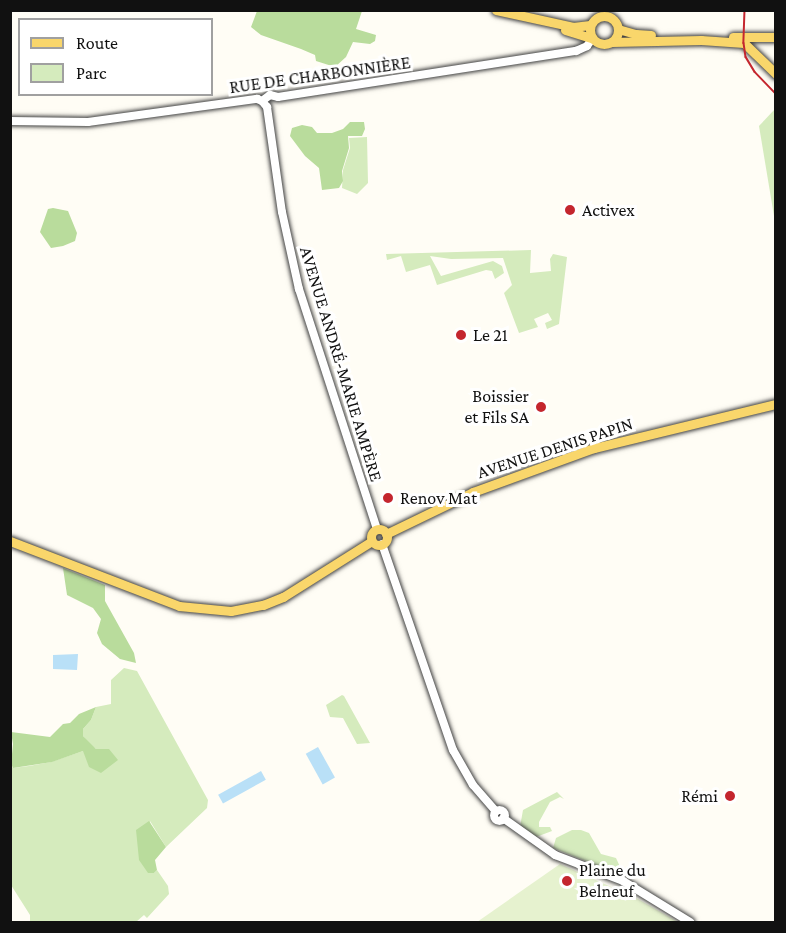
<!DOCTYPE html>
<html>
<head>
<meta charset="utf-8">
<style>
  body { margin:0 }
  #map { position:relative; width:786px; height:933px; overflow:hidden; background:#fffdf5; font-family:"Crimson Pro",serif }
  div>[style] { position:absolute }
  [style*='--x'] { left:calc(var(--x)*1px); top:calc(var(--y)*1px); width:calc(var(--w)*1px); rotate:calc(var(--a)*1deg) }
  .green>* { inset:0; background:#d5ebbd }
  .forest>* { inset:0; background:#b9dc9c }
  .pitch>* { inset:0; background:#e6f2cf }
  .water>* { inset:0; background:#b9e0f7; transform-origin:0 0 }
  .roads { filter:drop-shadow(0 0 2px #444) drop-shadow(0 0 2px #444) }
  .minor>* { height:8px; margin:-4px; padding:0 4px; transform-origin:4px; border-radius:4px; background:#fff }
  .minor>.ring { margin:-4px; padding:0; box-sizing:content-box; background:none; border:8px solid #fff; border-radius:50% }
  .major>* { height:9px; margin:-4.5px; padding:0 4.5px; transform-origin:4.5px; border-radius:4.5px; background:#f9d66b }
  .major>.ring { margin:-4.5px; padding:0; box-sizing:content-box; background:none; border:9px solid #f9d66b; border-radius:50% }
  .tram>* { height:1.5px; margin:-0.75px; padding:0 0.75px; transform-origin:0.75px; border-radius:0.75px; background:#c4262e }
  .dots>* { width:16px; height:16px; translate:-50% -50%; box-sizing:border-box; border:3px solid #fff; border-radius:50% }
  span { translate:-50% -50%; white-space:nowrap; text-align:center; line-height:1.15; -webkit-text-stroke:6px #fff; paint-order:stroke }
  .street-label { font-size:18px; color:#111 }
  .poi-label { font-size:18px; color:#111 }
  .left { translate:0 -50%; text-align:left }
  .right { translate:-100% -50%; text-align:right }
  .frame { position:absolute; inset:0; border:12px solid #111; pointer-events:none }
  .legend { position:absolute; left:18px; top:18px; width:195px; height:78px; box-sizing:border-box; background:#fff; border:2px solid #a0a0a0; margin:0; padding:8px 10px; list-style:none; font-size:18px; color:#111 }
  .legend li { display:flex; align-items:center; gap:12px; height:30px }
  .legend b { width:30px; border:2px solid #a0a0a0 }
</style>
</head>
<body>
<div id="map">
  <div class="green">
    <i style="clip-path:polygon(775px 109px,775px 222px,759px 126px)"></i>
    <i style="clip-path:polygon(367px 137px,368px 183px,357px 194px,342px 188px,343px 170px,350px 148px,349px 138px)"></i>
    <i style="clip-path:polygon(531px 250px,530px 273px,551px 271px,550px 259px,553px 254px,567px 257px,559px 324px,547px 329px,545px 323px,552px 320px,548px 313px,534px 319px,538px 327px,519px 333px,504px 293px,512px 285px,503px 258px,451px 259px,430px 256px,441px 276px,493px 261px,502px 266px,504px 273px,495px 279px,492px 271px,486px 270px,437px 285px,430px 265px,406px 272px,401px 256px,387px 260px,386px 254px)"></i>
    <i style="clip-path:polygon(124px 668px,137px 671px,208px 800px,207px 808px,166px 847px,150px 821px,154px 873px,157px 870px,168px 886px,169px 894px,147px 918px,144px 915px,136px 922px,30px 922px,30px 915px,11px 885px,10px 764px,13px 768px,29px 766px,51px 762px,83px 751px,109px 749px,96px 749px,90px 745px,83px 736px,83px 729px,91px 720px,96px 707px,111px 704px,111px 680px)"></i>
    <i style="clip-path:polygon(342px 695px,344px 696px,370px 743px,357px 744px,343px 718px,330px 717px,326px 705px)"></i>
    <i style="clip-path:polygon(557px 792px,564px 799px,560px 797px,550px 802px,539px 822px,539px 827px,550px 827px,552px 831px,536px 837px,520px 827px,523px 810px)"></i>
    <i style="clip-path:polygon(572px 830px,581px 830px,589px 833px,601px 854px,616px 858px,621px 869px,628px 870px,623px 876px,553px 848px,556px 838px)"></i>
  </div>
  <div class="forest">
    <i style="clip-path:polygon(257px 11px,362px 11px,356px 29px,376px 35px,375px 41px,370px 44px,353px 42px,346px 57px,335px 67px,316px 61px,315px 55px,301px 49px,261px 35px,251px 27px)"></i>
    <i style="clip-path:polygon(350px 122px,364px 122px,365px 129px,362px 136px,348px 136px,349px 148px,342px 171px,343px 181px,339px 188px,322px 190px,319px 168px,305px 156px,290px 136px,292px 128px,302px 125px,312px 127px,317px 133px,332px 133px,343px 129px)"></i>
    <i style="clip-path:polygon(53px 208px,68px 211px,77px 233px,75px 241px,63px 246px,51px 248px,40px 232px,48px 209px)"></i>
    <i style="clip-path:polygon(63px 568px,105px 585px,105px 601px,134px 653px,136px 663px,120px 659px,102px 644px,97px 633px,101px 619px,93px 608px,67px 595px)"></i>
    <i style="clip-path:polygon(96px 707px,91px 720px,83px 729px,83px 736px,96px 749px,109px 749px,118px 760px,101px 773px,89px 767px,83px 751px,52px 762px,13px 768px,11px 764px,13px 744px,11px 732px,50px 737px,63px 724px,70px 723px,79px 714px)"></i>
    <i style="clip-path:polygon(149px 821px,166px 847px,155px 860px,157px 870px,154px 873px,148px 873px,139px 860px,136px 830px)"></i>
  </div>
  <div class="pitch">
    <i style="clip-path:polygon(560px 864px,638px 899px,678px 922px,477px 922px)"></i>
  </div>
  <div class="water">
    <i style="clip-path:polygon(78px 654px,77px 670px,53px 669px,53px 655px)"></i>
    <i style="left:318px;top:747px;width:35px;height:14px;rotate:61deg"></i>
    <i style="left:261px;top:771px;width:10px;height:49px;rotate:61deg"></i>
  </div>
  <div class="roads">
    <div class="minor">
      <i style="--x:262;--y:101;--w:8;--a:50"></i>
      <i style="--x:267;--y:107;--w:106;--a:81.9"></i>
      <i style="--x:282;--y:212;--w:79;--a:77.6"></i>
      <i style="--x:299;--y:289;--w:252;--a:72"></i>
      <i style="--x:262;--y:101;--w:10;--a:-37"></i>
      <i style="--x:270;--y:95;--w:8;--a:14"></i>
      <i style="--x:278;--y:97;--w:302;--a:-8.8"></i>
      <i style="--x:576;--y:51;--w:12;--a:-24"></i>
      <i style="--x:587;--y:46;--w:9;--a:-54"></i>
      <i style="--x:10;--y:121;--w:78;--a:0.7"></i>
      <i style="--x:88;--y:122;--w:171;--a:-7.8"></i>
      <i style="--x:257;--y:99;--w:5;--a:22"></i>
      <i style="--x:382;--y:544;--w:218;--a:71"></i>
      <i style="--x:453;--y:750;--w:40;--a:60.3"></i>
      <i style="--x:473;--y:785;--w:35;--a:49"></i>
      <i class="ring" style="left:493.5px;top:809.5px;width:3px;height:3px"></i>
      <i style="--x:503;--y:818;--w:64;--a:35.4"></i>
      <i style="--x:555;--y:855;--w:73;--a:20.9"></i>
      <i style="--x:623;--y:881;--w:79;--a:31.5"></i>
    </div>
    <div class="major">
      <i style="--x:496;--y:10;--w:79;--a:12.4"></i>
      <i style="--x:573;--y:27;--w:17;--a:-7"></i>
      <i class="ring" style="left:590px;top:16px;width:19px;height:19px"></i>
      <i style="--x:618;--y:29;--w:19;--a:16"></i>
      <i style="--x:636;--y:34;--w:15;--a:4"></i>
      <i style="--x:565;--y:30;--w:27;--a:17"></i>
      <i style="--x:733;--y:37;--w:43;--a:0"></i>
      <i style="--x:612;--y:42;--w:89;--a:-1.3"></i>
      <i style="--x:701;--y:40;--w:43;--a:4"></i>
      <i style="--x:744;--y:43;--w:45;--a:44.1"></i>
      <i class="ring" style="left:371px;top:529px;width:7px;height:7px"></i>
      <i style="--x:386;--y:534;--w:97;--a:-25.8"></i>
      <i style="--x:473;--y:492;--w:129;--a:-20"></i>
      <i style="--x:594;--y:448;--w:187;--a:-13.6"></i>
      <i style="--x:10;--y:541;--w:181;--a:21"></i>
      <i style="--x:179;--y:606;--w:52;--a:5.5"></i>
      <i style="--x:231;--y:611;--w:33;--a:-11"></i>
      <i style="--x:263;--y:605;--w:22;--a:-22"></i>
      <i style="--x:283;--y:597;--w:105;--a:-32.2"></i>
    </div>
  </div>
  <div class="tram">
    <i style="--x:745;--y:10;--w:33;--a:92"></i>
    <i style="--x:744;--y:43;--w:14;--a:82"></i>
    <i style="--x:746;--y:57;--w:17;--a:59"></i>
    <i style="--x:755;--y:72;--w:30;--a:46"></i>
  </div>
  <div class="dots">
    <i style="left:570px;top:210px;background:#c4262e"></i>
    <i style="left:461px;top:335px;background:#c4262e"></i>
    <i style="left:541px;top:407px;background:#c4262e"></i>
    <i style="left:388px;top:498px;background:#c4262e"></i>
    <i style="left:730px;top:796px;background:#c4262e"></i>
    <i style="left:567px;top:881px;background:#c4262e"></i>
  </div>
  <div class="street-label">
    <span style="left:320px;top:75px;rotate:-8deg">RUE DE CHARBONNIÈRE</span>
    <span style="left:341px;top:364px;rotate:73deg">AVENUE ANDRÉ-MARIE AMPÈRE</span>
    <span style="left:555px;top:448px;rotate:-18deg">AVENUE DENIS PAPIN</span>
  </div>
  <div class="poi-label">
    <span class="left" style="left:582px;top:210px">Activex</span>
    <span class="left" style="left:473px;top:335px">Le 21</span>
    <span class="right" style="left:529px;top:407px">Boissier<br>et Fils SA</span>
    <span class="left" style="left:400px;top:498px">Renov Mat</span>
    <span class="right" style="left:718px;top:796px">Rémi</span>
    <span class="left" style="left:579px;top:881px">Plaine du<br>Belneuf</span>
  </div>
  <div class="frame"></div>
  <ul class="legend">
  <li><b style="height:8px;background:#f9d66b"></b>Route</li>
  <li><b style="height:16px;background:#d5ebbd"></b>Parc</li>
  </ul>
</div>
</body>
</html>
